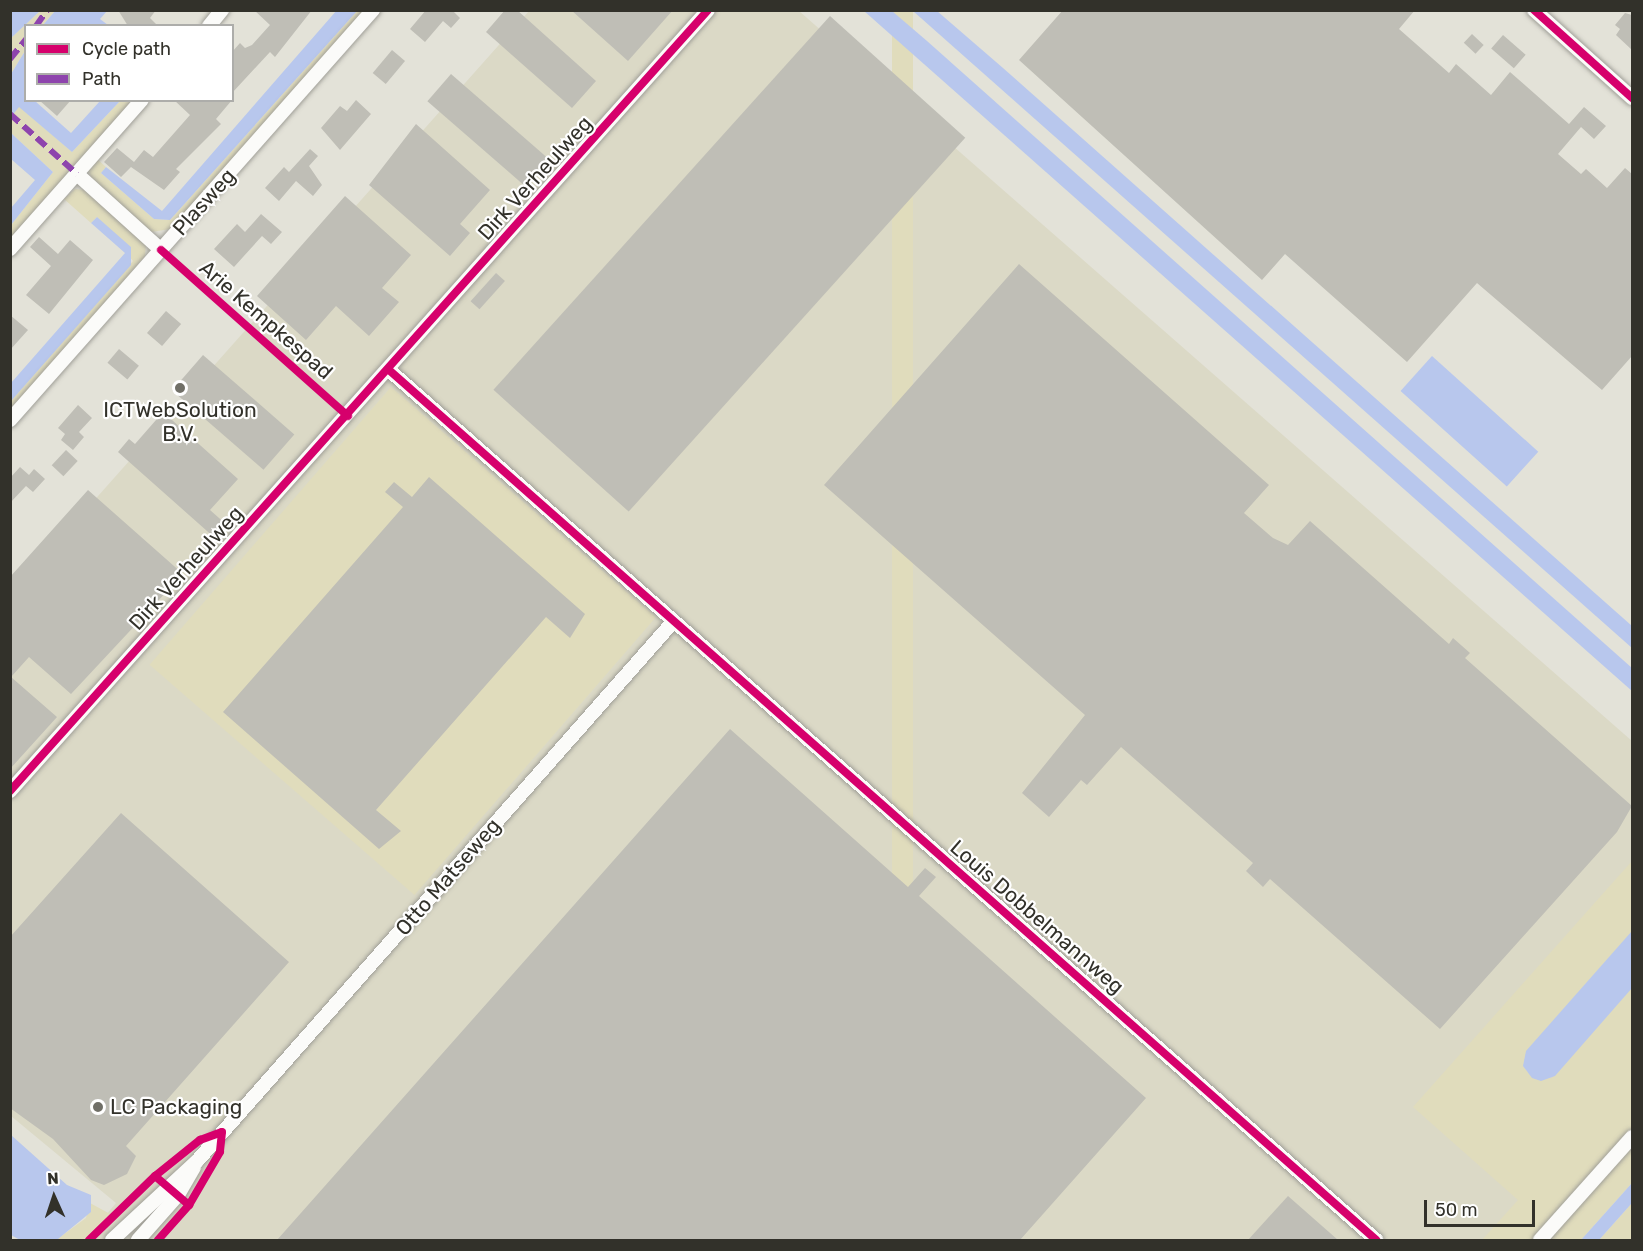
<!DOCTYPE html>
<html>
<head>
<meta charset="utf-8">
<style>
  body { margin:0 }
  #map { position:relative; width:1643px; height:1251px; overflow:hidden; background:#e3e2d8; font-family:Rubik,sans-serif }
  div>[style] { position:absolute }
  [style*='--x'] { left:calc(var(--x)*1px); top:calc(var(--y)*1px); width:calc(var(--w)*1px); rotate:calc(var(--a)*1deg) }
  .built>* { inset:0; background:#dbd9c6 }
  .green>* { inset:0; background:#e0dcbc; transform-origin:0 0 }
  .water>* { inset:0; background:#b8c7ed; transform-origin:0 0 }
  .building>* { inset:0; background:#bfbeb6; transform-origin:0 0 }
  .roads { filter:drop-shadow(0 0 2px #a09f98) drop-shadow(0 0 2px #a09f98) }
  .minor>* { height:14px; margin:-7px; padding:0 7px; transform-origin:7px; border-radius:7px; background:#fbfbf9 }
  .quiet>* { height:6px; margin-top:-3px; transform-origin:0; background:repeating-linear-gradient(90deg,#8e44ad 0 12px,transparent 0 18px) }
  .cycleway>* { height:8px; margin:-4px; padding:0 4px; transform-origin:4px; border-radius:4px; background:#d6006c }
  .dots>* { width:16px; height:16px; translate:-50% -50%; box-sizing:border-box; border:3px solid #fff; border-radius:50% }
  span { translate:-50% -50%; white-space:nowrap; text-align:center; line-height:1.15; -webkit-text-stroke:4.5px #fff; paint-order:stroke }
  .street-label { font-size:21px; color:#32312a }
  .poi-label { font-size:21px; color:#32312a }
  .left { translate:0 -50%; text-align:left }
  .frame { position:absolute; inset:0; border:12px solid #32312a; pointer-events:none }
  .legend { position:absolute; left:24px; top:24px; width:210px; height:78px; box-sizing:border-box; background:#fff; border:2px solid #adadaa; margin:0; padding:8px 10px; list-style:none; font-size:18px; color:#32312a }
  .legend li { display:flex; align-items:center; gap:12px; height:30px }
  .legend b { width:30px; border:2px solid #adadaa }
  .north { position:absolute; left:24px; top:1167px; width:60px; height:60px; -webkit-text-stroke:4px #fff; paint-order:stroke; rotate:357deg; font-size:16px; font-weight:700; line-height:24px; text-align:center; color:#32312a }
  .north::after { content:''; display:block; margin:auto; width:21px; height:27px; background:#32312a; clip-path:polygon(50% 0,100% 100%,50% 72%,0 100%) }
  .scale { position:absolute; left:1424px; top:1200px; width:111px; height:27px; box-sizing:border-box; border:3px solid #32312a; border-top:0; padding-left:8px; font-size:18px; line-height:21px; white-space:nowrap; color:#32312a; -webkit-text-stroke:4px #fff; paint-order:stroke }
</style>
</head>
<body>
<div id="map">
  <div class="built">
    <i style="clip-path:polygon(529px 11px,799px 11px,1632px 741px,1632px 1107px,1512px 1240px,85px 1240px,116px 1203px,11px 1116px,11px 594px)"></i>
  </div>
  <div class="green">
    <i style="clip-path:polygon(40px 11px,55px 11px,43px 25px,26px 26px,25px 51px,11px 74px,11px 38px)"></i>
    <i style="clip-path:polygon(357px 11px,366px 11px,171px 229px,151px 232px,91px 178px,89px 171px,98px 160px,106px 167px,101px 173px,154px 219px,170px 220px)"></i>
    <i style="left:892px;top:11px;width:21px;height:990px"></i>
    <i style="clip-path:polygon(120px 101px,133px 102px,12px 239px,11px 225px,53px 172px,11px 133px,11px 117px,19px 106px,72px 152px)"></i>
    <i style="clip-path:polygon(75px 189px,85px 190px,146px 245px,145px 256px,11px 412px,11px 401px,133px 261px,97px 217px,91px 223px,64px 199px)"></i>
    <i style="left:391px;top:387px;width:351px;height:368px;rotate:41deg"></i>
    <i style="clip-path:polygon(1632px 861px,1632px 931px,1526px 1051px,1551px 1079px,1632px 988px,1632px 1128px,1533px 1240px,1482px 1240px,1518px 1200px,1413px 1107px)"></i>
    <i style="clip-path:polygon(1632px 1146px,1632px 1183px,1581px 1240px,1549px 1240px)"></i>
    <i style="clip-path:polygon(90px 1203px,112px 1215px,83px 1240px,56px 1240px,86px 1218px)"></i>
    <i style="clip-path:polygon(1632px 1203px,1632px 1240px,1599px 1240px)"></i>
  </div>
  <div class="water">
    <i style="clip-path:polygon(11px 10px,40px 10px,40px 11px,11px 38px)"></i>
    <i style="clip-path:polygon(337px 10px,357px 11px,170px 220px,154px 219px,101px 173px,106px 167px,162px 211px)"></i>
    <i style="clip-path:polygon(55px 11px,107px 11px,100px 19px,108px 25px,43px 25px)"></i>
    <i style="clip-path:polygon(864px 11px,892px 11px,927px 41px,1632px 668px,1632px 691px)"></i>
    <i style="clip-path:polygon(913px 11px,937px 11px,1003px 68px,1632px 626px,1632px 648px)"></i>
    <i style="clip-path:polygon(25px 51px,26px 100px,35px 101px,71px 133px,100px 101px,120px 101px,72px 152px,19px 107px,11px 117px,11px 74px)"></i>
    <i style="clip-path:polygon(11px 133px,53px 172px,11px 225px,11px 208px,35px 180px,11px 159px)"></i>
    <i style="clip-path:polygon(97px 217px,131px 247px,131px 265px,11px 401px,11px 383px,125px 253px,91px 223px)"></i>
    <i style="left:1432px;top:356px;width:143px;height:47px;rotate:42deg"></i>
    <i style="clip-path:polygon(1632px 931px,1632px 988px,1555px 1076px,1541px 1081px,1532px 1078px,1523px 1066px,1526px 1051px)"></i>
    <i style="clip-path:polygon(11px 1135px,67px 1185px,91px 1195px,91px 1212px,58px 1239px,20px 1240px,11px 1235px)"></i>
    <i style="clip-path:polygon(1632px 1183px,1632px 1203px,1599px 1240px,1581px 1240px)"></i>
  </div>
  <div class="building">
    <i style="clip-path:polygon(118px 10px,156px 10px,150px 18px,158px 26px,128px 26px)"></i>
    <i style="clip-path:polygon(254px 10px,312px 10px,275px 57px,270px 52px,232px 93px,232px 52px,240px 43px,245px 48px,252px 45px,270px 25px)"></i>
    <i style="clip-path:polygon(426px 10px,453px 11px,460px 18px,451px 28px,443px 21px,425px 42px,410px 29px)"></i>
    <i style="clip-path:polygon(505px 10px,517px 10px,596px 81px,572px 108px,486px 32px)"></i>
    <i style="clip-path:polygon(571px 10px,673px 10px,628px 61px)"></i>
    <i style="clip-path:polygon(1063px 10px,1415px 10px,1399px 29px,1449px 73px,1456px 64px,1491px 95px,1510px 72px,1569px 124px,1584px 107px,1606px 126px,1594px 139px,1581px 127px,1558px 154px,1581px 174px,1586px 169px,1607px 188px,1625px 168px,1632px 174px,1632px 356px,1602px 390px,1477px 283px,1407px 362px,1285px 254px,1262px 280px,1019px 60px)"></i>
    <i style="clip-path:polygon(1625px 13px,1632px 15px,1632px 50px,1616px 35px,1620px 29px,1615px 25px)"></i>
    <i style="left:830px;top:16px;width:182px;height:503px;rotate:42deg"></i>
    <i style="left:1472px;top:34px;width:16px;height:12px;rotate:43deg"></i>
    <i style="left:1503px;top:35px;width:30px;height:18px;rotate:41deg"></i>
    <i style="left:392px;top:50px;width:17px;height:30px;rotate:40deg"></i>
    <i style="left:451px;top:74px;width:128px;height:36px;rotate:41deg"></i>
    <i style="clip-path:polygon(39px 100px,71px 100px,57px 116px)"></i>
    <i style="clip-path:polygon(174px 100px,232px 100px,216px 119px,221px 124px,176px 169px,180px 172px,164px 190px,131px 167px,121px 177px,104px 162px,117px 148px,134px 162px,144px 150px,153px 157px,190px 115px)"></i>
    <i style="clip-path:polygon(356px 100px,371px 114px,340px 150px,321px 128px,340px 106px,347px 111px)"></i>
    <i style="clip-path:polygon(416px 124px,490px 190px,460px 224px,470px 233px,450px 256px,369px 185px)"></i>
    <i style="clip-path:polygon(310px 149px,318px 156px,309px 166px,322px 185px,313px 196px,296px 181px,279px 201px,265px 188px,284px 167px,289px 172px)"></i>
    <i style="clip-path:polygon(345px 196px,411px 255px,382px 288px,399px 302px,369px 336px,336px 306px,306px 340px,257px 296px)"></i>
    <i style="clip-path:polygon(261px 214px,282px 232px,271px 244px,262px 236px,234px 267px,214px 249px,237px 224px,245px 232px)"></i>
    <i style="clip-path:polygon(39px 237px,58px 254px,70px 240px,93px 260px,49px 314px,26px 295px,51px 266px,30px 247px)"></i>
    <i style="clip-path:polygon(1019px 264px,1269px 485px,1244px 513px,1273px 538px,1288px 545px,1310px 521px,1449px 644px,1453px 638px,1470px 653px,1465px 658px,1632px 806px,1617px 832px,1440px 1029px,1270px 879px,1263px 887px,1246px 871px,1253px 863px,1121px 747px,1087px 785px,1081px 780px,1049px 817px,1022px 793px,1085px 715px,824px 485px)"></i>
    <i style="left:496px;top:273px;width:12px;height:38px;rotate:42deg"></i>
    <i style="left:166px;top:311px;width:20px;height:29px;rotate:41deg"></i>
    <i style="clip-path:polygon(10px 315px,28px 330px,10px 350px)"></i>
    <i style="left:119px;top:349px;width:26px;height:18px;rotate:40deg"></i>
    <i style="left:203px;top:355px;width:121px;height:47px;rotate:41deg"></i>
    <i style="clip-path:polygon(78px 405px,92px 418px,79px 432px,84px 437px,73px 450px,61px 440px,65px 434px,58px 428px)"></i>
    <i style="clip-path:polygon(163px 412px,238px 479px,210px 510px,228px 526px,216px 539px,118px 452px,129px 439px,135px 444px)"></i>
    <i style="left:66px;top:450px;width:16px;height:21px;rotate:43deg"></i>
    <i style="clip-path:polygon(20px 467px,29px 475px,34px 469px,45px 479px,33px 492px,26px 486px,10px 503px,10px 478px)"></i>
    <i style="clip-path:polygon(429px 477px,585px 614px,570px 638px,546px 617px,376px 810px,401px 831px,379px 849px,223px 712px,403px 507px,385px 492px,394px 482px,412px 497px)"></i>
    <i style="clip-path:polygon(88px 490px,183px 574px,71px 694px,29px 657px,11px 677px,57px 717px,10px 769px,10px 577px)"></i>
    <i style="clip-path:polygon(730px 729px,908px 887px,925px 868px,936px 877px,919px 896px,1146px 1098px,1020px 1240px,277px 1240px)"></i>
    <i style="clip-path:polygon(121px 813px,289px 962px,126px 1146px,136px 1156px,127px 1174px,104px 1185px,91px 1180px,53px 1139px,10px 1108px,10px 937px)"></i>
    <i style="clip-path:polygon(1288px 1196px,1338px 1240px,1248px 1240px)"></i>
  </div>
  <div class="roads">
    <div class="minor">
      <i style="--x:1534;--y:10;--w:132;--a:41.9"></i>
      <i style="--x:209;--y:26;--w:21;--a:-51"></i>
      <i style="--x:77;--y:174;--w:113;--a:42.1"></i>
      <i style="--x:10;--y:249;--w:199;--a:-48.5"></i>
      <i style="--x:389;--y:370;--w:1316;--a:41.39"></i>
      <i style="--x:10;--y:420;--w:548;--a:-48.48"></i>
      <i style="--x:10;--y:791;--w:1047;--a:-48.21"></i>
      <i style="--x:112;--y:1240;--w:117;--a:-42.9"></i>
      <i style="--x:198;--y:1160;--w:718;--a:-48.56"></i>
      <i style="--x:138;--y:1240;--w:60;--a:-48.4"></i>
      <i style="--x:178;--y:1195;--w:32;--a:-60"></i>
      <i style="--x:1540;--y:1240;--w:138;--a:-48.2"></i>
    </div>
  </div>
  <div class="quiet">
    <i style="--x:36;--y:26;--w:19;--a:-55"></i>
    <i style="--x:10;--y:59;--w:26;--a:-51"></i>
    <i style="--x:10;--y:114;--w:90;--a:41.8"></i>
  </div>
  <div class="cycleway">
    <i style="--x:1534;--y:10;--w:132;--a:41.9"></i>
    <i style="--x:161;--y:250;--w:250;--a:41.6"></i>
    <i style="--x:389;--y:370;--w:1316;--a:41.39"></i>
    <i style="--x:10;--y:791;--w:1047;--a:-48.21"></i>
    <i style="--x:155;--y:1176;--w:58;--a:-38.7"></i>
    <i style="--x:200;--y:1140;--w:23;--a:-20"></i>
    <i style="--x:222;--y:1132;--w:20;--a:96"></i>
    <i style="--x:220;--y:1152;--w:61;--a:120.3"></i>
    <i style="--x:89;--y:1240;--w:92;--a:-44.1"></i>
    <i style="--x:155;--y:1176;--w:45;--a:40.5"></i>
    <i style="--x:189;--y:1205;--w:47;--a:131.5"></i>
  </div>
  <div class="dots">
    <i style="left:180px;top:388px;background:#706f67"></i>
    <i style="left:98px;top:1107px;background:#706f67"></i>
  </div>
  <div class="street-label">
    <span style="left:535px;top:178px;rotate:-48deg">Dirk Verheulweg</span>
    <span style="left:204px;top:202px;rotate:-48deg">Plasweg</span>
    <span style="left:266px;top:320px;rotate:41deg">Arie Kempkespad</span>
    <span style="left:186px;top:568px;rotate:-48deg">Dirk Verheulweg</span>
    <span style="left:448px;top:877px;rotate:-49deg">Otto Matseweg</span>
    <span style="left:1037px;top:917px;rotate:41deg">Louis Dobbelmannweg</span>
  </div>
  <div class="poi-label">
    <span style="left:180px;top:422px">ICTWebSolution<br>B.V.</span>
    <span class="left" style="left:110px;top:1107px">LC Packaging</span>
  </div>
  <div class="frame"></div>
  <ul class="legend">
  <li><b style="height:8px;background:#d6006c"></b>Cycle path</li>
  <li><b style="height:8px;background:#8e44ad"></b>Path</li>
  </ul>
  <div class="north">N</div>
  <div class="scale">50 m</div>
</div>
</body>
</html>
